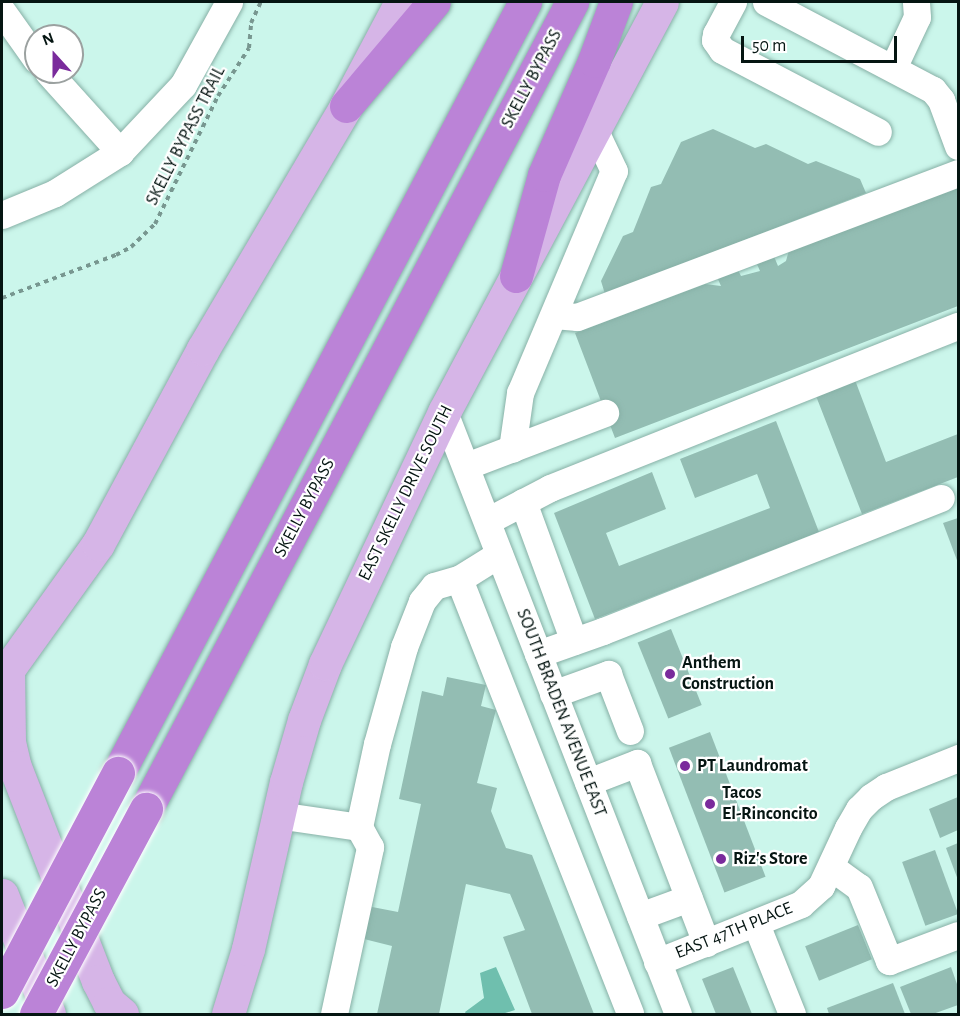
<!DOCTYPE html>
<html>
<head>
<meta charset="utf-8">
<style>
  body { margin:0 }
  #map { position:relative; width:960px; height:1016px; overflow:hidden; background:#cbf6eb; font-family:"Alegreya Sans",sans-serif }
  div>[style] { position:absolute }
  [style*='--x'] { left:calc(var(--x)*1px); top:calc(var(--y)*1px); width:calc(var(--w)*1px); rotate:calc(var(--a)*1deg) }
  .water>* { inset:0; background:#6fbfae }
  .building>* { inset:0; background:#93bdb3; transform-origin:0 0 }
  .path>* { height:4px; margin-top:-2px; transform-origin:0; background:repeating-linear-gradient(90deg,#789790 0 4.5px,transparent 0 9px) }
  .roads { filter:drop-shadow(0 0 2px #87b0a6) drop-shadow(0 0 2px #87b0a6) }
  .minor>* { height:27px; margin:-13.5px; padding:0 13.5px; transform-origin:13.5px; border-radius:13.5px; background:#fff }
  .major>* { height:33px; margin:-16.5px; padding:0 16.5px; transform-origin:16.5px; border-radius:16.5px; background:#d6b5e7 }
  .highway>* { height:33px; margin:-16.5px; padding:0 16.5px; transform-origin:16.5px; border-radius:16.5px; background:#bb83d7 }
  .bridges { filter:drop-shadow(0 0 2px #fff) drop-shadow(0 0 2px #fff) }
  .highway-bridge>* { height:33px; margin:-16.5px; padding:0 16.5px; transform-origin:16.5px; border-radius:16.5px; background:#bb83d7 }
  .dots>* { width:16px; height:16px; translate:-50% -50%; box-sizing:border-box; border:3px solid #fff; border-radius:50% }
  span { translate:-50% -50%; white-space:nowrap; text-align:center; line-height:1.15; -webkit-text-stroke:4.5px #fff; paint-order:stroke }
  .street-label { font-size:18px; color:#051512 }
  .poi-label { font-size:18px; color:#051512; font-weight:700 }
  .left { translate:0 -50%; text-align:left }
  .frame { position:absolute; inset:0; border:3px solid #051512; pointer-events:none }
  .north { position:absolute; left:24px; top:24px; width:60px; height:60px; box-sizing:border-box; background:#fff; border:2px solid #9ba1a0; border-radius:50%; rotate:339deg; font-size:16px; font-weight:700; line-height:24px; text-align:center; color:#051512 }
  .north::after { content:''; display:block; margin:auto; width:21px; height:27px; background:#7a2b9c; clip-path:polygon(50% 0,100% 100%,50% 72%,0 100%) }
  .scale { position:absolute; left:741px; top:36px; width:156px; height:27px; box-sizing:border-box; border:3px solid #051512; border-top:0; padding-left:8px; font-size:18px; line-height:21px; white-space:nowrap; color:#051512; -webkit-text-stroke:4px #fff; paint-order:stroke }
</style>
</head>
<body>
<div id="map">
  <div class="water">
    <i style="clip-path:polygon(496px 967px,515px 1010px,502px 1014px,466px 1014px,465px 1012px,484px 998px,480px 973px)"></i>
  </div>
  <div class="building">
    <i style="clip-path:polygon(713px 129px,755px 148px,766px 144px,808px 164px,816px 161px,860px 179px,866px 193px,605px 294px,601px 281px,623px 236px,633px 232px,651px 187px,661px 184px,681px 142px)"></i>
    <i style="clip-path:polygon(958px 187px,958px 306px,615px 438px,575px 333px,705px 284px,721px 286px,717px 277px,737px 268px,741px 276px,760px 271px,756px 262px,773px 254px,778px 266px,786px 261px,789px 250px)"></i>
    <i style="clip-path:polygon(855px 380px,886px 462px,958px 434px,958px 477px,862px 514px,816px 396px)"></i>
    <i style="clip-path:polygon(776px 421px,819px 532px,595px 619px,554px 513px,652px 472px,666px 509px,606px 533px,619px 566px,770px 508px,757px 474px,695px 498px,680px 459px)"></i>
    <i style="clip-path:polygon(958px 518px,958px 563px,943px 523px)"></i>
    <i style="left:671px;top:629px;width:82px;height:36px;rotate:68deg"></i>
    <i style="clip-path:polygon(447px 677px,486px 685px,481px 706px,496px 710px,477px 783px,497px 788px,491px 811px,506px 848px,532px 855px,594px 1014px,532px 1014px,503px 937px,525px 930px,510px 894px,466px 884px,439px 1014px,377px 1014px,392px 946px,360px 938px,367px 906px,398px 912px,421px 804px,399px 799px,422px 691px,443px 696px)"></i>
    <i style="left:710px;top:732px;width:155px;height:44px;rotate:69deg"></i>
    <i style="clip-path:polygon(958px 797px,958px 830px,940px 838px,929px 809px)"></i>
    <i style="clip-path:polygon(958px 843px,958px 880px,946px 848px)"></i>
    <i style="left:935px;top:850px;width:68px;height:35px;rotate:70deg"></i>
    <i style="left:858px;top:925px;width:37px;height:57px;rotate:68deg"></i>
    <i style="clip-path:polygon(733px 967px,752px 1014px,716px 1014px,702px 979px)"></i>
    <i style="clip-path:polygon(951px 967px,958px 987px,958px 1005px,933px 1014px,911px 1014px,900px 987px)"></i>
    <i style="clip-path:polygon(893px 983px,905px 1014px,829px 1014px,827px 1008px)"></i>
  </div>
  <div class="path">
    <i style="--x:2;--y:298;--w:122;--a:-20.7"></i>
    <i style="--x:116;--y:255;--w:17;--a:-28"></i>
    <i style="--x:131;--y:247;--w:33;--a:-44"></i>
    <i style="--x:155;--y:224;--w:143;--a:-63.8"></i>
    <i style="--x:218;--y:96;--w:57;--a:-57.1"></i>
    <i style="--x:249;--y:48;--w:25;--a:-85"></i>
    <i style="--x:251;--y:23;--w:23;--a:-65"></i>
  </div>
  <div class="roads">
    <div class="minor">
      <i style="--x:733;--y:2;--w:36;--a:118"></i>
      <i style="--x:716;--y:34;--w:6;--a:99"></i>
      <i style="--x:715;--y:40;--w:12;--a:55"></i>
      <i style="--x:722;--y:50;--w:176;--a:27.7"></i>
      <i style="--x:766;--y:2;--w:189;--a:27.8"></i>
      <i style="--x:933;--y:90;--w:13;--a:51"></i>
      <i style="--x:941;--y:100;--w:49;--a:69.7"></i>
      <i style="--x:2;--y:11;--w:59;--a:54.7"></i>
      <i style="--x:893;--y:68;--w:56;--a:-64.8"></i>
      <i style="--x:917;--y:17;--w:15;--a:-94"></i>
      <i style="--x:48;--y:72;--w:108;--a:48"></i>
      <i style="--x:2;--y:215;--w:57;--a:-22.5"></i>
      <i style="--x:55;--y:193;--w:77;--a:-32.2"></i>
      <i style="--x:120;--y:152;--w:92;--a:-46.8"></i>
      <i style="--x:183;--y:85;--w:95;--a:-61"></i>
      <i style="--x:554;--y:315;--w:23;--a:5"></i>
      <i style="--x:577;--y:317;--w:407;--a:-20.7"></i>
      <i style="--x:444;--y:412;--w:646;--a:68.76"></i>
      <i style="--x:512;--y:449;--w:57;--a:-81.9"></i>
      <i style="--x:520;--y:393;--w:241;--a:-67.1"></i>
      <i style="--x:614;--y:171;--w:47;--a:-115.5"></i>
      <i style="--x:466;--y:466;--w:149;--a:-20.9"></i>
      <i style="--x:523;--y:502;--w:148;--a:69.9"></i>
      <i style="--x:487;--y:521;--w:71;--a:-27.6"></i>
      <i style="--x:550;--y:488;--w:439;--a:-21.7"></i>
      <i style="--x:459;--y:579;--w:467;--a:68.5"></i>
      <i style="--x:538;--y:654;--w:69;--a:-19.5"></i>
      <i style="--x:603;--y:631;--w:363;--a:-21.5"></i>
      <i style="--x:553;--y:694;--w:59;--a:-20"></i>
      <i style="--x:608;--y:674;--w:61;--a:68.9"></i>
      <i style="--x:588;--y:782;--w:53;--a:-21.2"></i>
      <i style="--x:637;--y:763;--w:193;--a:69"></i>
      <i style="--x:278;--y:815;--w:82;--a:8.4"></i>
      <i style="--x:831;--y:867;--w:34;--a:36"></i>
      <i style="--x:859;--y:887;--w:80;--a:67.9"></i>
      <i style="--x:889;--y:961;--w:74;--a:-20.6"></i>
      <i style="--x:640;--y:916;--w:52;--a:-20.2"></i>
      <i style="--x:756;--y:924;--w:97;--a:68.2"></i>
      <i style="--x:657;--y:962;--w:155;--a:-21.9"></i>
      <i style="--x:801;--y:904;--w:27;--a:-42"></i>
      <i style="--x:821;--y:886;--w:64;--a:-65"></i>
      <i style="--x:848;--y:828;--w:22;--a:-60"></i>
      <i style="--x:859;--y:809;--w:17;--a:-45"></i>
      <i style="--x:871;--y:797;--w:18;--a:-34"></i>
      <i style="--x:886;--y:787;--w:78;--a:-21.9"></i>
      <i style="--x:334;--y:1014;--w:171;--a:-77.8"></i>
      <i style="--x:370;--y:847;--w:23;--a:-119"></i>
      <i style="--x:359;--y:827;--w:85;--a:-77.8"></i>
      <i style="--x:377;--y:744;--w:101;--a:-74.4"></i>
      <i style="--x:404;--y:647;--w:49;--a:-68.6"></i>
      <i style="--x:422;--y:601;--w:19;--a:-51"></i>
      <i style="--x:434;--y:586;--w:26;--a:-16"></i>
      <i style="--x:459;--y:579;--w:47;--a:-32"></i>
    </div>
    <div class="major">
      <i style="--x:8;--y:669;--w:73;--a:89.2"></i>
      <i style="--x:9;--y:742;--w:26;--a:77"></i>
      <i style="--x:15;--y:767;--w:230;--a:68.8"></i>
      <i style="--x:98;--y:981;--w:25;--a:63"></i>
      <i style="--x:109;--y:1003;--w:17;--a:40"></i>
      <i style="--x:2;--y:678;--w:165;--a:-54.4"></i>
      <i style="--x:98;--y:544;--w:221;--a:-61.7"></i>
      <i style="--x:203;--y:349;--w:282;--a:-59.5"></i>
      <i style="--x:346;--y:106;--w:118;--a:-62.1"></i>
      <i style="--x:2;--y:895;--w:128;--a:68.4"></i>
      <i style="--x:228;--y:1014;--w:68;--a:-72.9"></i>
      <i style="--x:248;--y:949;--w:171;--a:-77.2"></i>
      <i style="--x:286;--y:782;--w:65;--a:-73.8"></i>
      <i style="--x:304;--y:720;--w:60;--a:-69.4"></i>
      <i style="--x:325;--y:664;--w:279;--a:-64.7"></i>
      <i style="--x:444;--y:412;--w:464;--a:-62"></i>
    </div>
    <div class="highway">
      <i style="--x:346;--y:106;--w:136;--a:-49.8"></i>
      <i style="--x:516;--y:276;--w:105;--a:-74.5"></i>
      <i style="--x:544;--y:175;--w:124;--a:-66.3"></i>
      <i style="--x:594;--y:61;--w:63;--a:-69.6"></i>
      <i style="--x:118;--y:773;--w:872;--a:-62.17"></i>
      <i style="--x:146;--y:809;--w:913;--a:-62.17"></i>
    </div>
  </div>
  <div class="bridges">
    <div class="highway-bridge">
      <i style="--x:2;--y:992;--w:248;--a:-62.1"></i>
      <i style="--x:36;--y:1014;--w:233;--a:-61.8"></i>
    </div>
  </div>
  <div class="dots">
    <i style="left:670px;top:674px;background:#7a2b9c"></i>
    <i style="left:685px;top:766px;background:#7a2b9c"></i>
    <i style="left:710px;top:804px;background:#7a2b9c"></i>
    <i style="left:721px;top:859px;background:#7a2b9c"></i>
  </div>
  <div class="street-label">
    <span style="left:532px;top:79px;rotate:-62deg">SKELLY BYPASS</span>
    <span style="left:186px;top:136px;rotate:-63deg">SKELLY BYPASS TRAIL</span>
    <span style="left:406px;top:493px;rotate:-64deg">EAST SKELLY DRIVE SOUTH</span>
    <span style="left:305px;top:508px;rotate:-62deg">SKELLY BYPASS</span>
    <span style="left:561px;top:713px;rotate:69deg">SOUTH BRADEN AVENUE EAST</span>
    <span style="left:734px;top:931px;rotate:-22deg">EAST 47TH PLACE</span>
    <span style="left:77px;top:938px;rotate:-62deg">SKELLY BYPASS</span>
  </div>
  <div class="poi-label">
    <span class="left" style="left:682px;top:674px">Anthem<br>Construction</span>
    <span class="left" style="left:697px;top:766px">PT Laundromat</span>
    <span class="left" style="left:722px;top:804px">Tacos<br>El-Rinconcito</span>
    <span class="left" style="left:733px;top:859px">Riz's Store</span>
  </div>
  <div class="frame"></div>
  <div class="north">N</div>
  <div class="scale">50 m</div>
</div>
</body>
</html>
